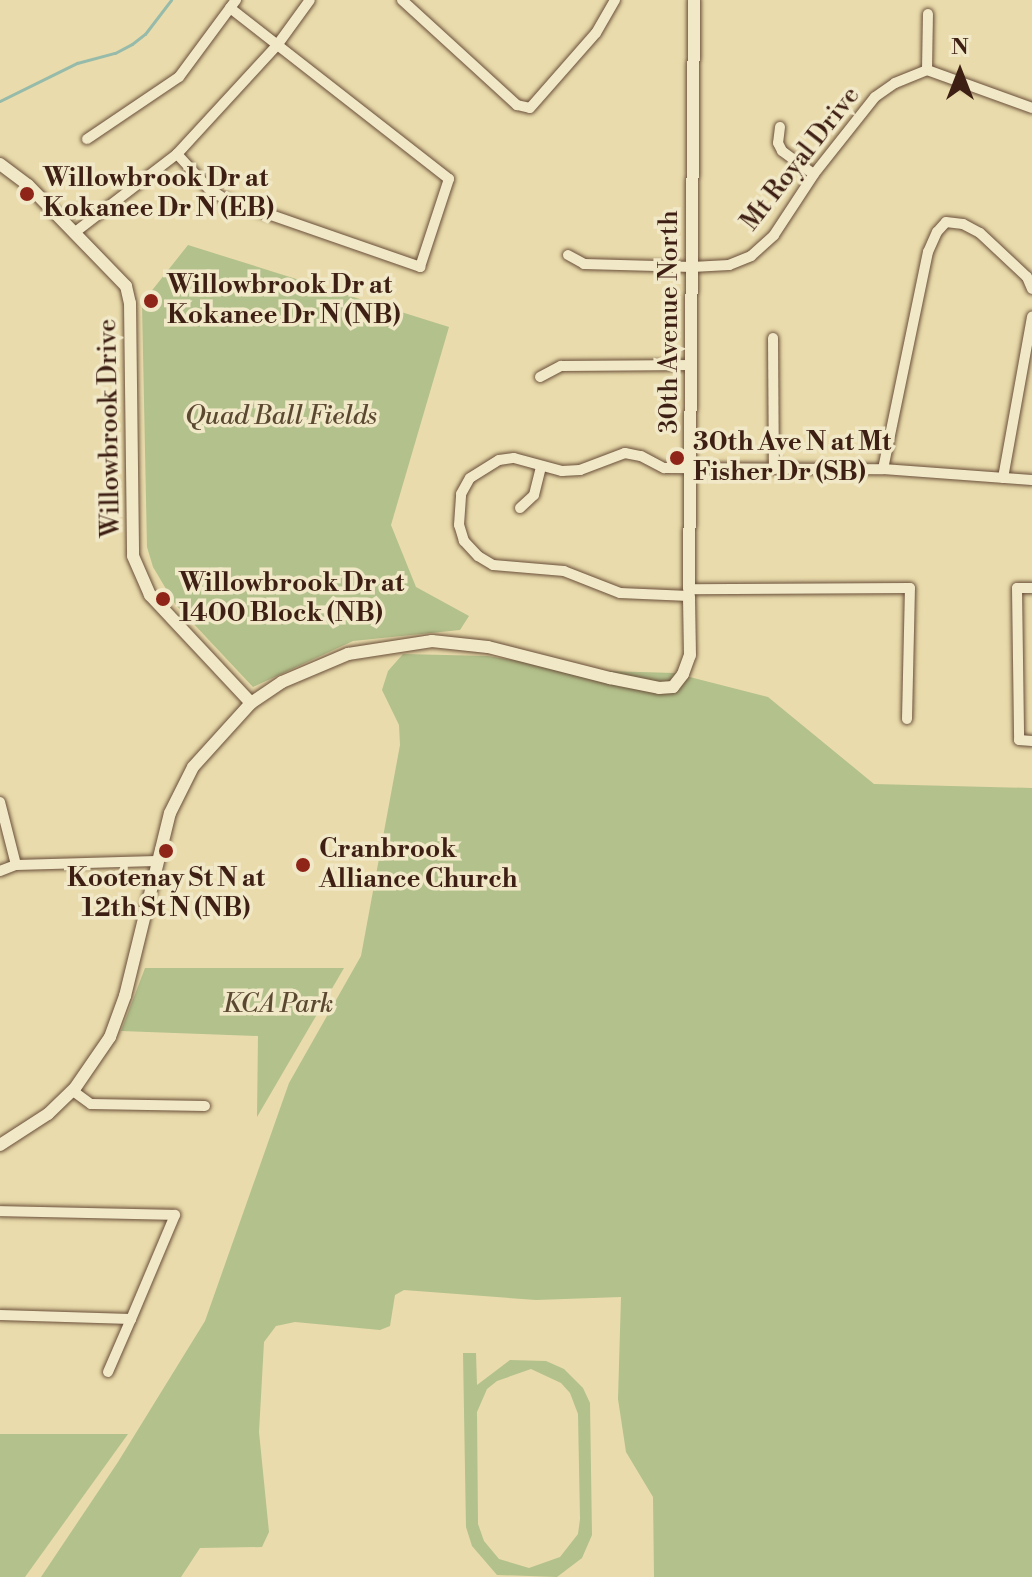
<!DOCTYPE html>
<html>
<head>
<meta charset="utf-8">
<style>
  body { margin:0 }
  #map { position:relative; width:1032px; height:1577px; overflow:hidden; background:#e9dbab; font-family:"Libre Bodoni",serif }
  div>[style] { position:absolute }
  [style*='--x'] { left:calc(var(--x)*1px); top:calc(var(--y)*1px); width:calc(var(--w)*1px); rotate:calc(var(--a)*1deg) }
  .green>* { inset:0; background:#b3c18c }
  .stream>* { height:3px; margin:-1.5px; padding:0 1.5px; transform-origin:1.5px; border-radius:1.5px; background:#97bbaa }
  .roads { filter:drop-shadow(0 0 2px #694e39) drop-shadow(0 0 2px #694e39) }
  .minor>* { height:10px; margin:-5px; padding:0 5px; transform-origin:5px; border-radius:5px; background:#f1e8c8 }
  .tertiary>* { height:12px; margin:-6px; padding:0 6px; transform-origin:6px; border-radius:6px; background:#f1e8c8 }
  .dots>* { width:22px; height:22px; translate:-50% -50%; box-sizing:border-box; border:4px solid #f1e8c8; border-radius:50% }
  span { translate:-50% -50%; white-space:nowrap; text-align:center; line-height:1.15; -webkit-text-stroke:7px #f1e8c8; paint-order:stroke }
  .street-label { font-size:26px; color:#3e1f13 }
  .poi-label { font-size:26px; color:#3e1f13; font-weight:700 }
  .left { translate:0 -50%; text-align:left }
  .park-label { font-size:26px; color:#5b4831; font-style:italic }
  .north { position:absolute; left:920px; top:32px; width:80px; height:80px; -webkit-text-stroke:6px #f1e8c8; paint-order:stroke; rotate:0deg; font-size:22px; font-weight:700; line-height:32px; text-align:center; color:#3e1f13 }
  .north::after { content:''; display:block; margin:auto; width:28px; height:36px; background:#3e1f13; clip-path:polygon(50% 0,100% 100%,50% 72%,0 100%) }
</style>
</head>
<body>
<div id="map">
  <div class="green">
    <i style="clip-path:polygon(188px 245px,449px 327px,391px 525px,416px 587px,469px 616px,460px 630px,353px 641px,253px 687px,175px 604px,153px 567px,147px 547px,142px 303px)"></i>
    <i style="clip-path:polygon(403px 654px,488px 656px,572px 670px,674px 673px,768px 697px,874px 784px,1032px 788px,1032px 1577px,654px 1577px,653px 1497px,626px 1452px,618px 1399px,621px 1297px,536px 1300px,404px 1290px,395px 1295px,390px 1326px,380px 1330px,295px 1322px,276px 1326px,264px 1342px,259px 1432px,269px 1532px,262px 1547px,200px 1548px,181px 1577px,41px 1577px,118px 1462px,205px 1321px,289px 1083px,361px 956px,400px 745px,399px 725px,382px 690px,388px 671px)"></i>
    <i style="clip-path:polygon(145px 968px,344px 968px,257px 1117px,258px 1036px,121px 1031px)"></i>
    <i style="clip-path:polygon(evenodd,463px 1353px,476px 1353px,477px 1385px,510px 1360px,546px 1361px,564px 1369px,583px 1388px,590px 1403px,592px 1535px,582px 1558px,557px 1577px,497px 1575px,472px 1546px,466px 1527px,463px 1353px,531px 1369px,561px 1383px,570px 1393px,578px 1414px,580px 1519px,578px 1534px,560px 1557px,529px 1568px,499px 1559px,484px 1541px,478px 1524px,477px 1412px,487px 1389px,497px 1381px,531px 1369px)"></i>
    <i style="clip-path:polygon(0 1434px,128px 1434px,25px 1577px,0 1577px)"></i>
  </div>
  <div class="stream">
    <i style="--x:0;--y:101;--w:86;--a:-26.3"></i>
    <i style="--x:77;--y:63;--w:39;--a:-15"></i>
    <i style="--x:115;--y:53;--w:19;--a:-28"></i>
    <i style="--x:132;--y:44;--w:16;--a:-38"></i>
    <i style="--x:145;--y:34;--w:43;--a:-52.6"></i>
  </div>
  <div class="roads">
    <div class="minor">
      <i style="--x:402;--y:0;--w:156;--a:42.4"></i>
      <i style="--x:517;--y:105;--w:13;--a:13"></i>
      <i style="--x:530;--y:108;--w:100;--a:-48.7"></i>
      <i style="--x:596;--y:33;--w:38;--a:-60"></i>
      <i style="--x:927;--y:70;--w:56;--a:-89"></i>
      <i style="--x:780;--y:127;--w:16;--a:97"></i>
      <i style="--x:778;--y:143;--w:9;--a:63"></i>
      <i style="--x:782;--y:151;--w:39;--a:36"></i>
      <i style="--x:87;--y:139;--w:111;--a:-34"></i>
      <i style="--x:179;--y:77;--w:96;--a:-53.5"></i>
      <i style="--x:177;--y:154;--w:46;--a:47.6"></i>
      <i style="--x:208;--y:188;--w:20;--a:33"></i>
      <i style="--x:225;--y:199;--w:207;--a:19.2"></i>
      <i style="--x:420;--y:267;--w:93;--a:-71.8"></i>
      <i style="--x:449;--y:179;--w:278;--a:-142"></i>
      <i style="--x:74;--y:233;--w:130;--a:-37.5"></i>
      <i style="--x:177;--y:154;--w:149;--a:-47.4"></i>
      <i style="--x:278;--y:44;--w:54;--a:-54"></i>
      <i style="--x:568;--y:255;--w:18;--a:29"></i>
      <i style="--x:584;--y:264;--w:108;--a:1.6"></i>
      <i style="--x:692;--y:267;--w:37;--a:-3"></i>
      <i style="--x:729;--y:265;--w:24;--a:-22"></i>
      <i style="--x:751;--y:256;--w:31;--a:-42"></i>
      <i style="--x:774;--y:235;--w:73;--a:-56.7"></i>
      <i style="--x:814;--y:174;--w:98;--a:-51.6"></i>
      <i style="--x:875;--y:97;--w:24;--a:-35"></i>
      <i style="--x:895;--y:83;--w:35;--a:-22"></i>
      <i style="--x:927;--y:70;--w:112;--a:19.9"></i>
      <i style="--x:773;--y:338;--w:131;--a:89.6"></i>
      <i style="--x:540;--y:377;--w:24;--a:-28"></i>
      <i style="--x:561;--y:366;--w:130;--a:-0.4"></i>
      <i style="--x:883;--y:469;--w:222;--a:-78.3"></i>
      <i style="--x:928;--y:252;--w:22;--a:-66"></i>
      <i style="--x:937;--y:232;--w:13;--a:-48"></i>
      <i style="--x:946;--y:222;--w:17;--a:7"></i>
      <i style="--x:963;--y:224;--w:19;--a:28"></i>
      <i style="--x:980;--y:233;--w:64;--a:43.1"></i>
      <i style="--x:1027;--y:277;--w:13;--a:67"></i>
      <i style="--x:1003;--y:478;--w:164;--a:-79.8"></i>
      <i style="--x:520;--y:508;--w:19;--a:-43"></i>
      <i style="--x:534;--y:495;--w:30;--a:-76"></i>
      <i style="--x:1032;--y:588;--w:15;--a:180"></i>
      <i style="--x:1017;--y:588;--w:152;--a:89.2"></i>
      <i style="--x:1019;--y:740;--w:13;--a:4"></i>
      <i style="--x:907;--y:719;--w:131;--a:-88.7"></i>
      <i style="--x:910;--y:588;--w:221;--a:179.7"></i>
      <i style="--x:689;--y:589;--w:7;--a:90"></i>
      <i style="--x:689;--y:596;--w:69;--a:-177.5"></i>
      <i style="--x:620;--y:593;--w:60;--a:-158.6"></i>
      <i style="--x:564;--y:571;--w:71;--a:-175.2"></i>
      <i style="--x:493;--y:565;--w:17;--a:-149"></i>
      <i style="--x:478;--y:556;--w:21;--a:-133"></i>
      <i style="--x:464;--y:541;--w:17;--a:-107"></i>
      <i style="--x:459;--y:525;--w:31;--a:-86"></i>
      <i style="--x:461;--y:494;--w:18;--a:-61"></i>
      <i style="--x:470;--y:478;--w:34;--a:-32"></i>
      <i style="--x:499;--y:460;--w:15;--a:-8"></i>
      <i style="--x:514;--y:458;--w:50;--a:15.2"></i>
      <i style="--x:562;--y:471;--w:18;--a:-3"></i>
      <i style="--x:580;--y:470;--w:48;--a:-20.7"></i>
      <i style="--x:625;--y:453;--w:16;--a:11"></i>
      <i style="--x:641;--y:456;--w:26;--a:28"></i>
      <i style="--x:664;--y:468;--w:219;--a:0.3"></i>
      <i style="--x:883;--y:469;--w:149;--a:4.2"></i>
      <i style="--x:0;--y:802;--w:65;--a:75.7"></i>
      <i style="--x:0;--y:871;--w:17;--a:-21"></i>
      <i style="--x:16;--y:865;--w:140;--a:-1.6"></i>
      <i style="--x:73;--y:1091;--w:22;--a:36"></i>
      <i style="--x:91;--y:1104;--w:114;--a:1"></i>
      <i style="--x:0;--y:1211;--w:175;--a:1.3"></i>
      <i style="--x:175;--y:1215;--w:113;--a:112.9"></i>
      <i style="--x:131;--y:1319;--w:131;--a:-178.3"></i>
      <i style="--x:108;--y:1372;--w:58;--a:-66.5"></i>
    </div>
    <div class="tertiary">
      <i style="--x:0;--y:164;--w:35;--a:37"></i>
      <i style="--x:28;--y:185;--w:141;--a:45.9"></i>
      <i style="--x:126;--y:286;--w:17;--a:77"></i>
      <i style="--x:130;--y:303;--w:253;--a:89.3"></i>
      <i style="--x:133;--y:556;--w:43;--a:66.4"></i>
      <i style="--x:150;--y:595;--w:148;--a:46.9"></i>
      <i style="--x:689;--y:589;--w:589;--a:-89.51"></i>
      <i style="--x:0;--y:1145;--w:57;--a:-32.9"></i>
      <i style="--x:48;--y:1114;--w:37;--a:-44"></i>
      <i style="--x:75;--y:1088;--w:62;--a:-55.5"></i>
      <i style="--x:110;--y:1037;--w:44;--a:-69.9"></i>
      <i style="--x:125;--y:996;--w:188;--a:-76.2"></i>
      <i style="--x:170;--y:813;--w:51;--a:-63.4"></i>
      <i style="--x:193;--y:767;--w:86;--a:-47.8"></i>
      <i style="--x:251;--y:703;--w:37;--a:-34"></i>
      <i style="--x:282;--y:682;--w:72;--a:-23"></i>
      <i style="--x:348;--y:654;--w:85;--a:-8.8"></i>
      <i style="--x:432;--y:641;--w:56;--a:6.1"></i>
      <i style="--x:488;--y:647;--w:126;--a:14.3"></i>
      <i style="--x:610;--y:678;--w:50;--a:11.5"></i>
      <i style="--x:659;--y:688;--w:14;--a:-4"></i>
      <i style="--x:673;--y:687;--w:16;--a:-52"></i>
      <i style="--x:683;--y:674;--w:20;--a:-70"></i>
      <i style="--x:690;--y:655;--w:59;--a:-91"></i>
    </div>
  </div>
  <div class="dots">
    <i style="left:27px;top:194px;background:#8f2418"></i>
    <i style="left:151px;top:301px;background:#8f2418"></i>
    <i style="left:677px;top:458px;background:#8f2418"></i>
    <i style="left:163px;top:599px;background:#8f2418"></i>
    <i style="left:166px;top:851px;background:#8f2418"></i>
    <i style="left:303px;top:865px;background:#8f2418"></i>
  </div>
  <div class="street-label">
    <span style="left:801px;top:159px;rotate:-52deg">Mt Royal Drive</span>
    <span style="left:670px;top:322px;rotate:-90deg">30th Avenue North</span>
    <span style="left:110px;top:428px;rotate:-91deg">Willowbrook Drive</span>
  </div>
  <div class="poi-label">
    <span class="left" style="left:43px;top:194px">Willowbrook Dr at<br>Kokanee Dr N (EB)</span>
    <span class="left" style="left:167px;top:301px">Willowbrook Dr at<br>Kokanee Dr N (NB)</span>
    <span class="left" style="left:693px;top:458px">30th Ave N at Mt<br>Fisher Dr (SB)</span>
    <span class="left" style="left:179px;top:599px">Willowbrook Dr at<br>1400 Block (NB)</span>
    <span class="left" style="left:319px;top:865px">Cranbrook<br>Alliance Church</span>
    <span style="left:166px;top:894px">Kootenay St N at<br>12th St N (NB)</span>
  </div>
  <div class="park-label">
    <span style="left:281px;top:417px">Quad Ball Fields</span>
    <span style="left:278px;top:1005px">KCA Park</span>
  </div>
  <div class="north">N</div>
</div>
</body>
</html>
